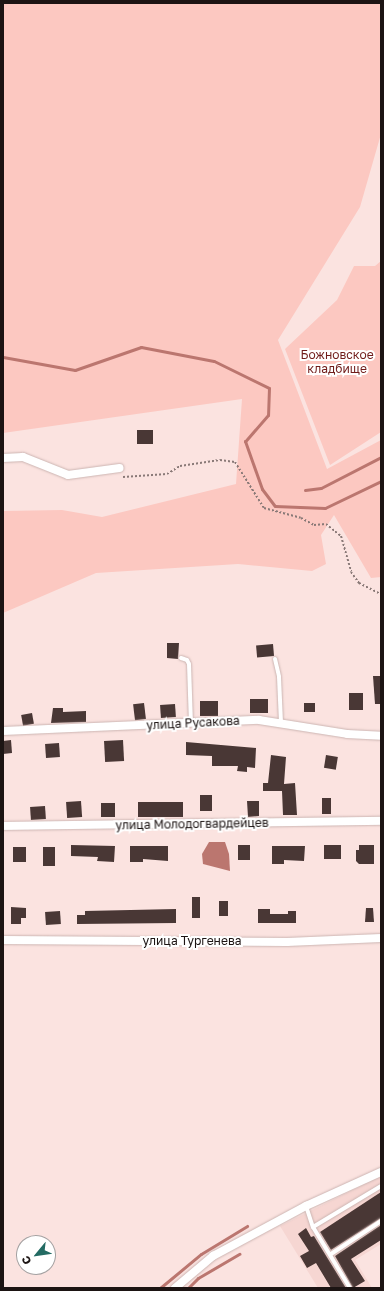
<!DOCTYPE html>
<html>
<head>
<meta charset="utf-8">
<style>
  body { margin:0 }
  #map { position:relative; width:384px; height:1291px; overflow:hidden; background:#fbe3e0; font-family:"Golos Text",sans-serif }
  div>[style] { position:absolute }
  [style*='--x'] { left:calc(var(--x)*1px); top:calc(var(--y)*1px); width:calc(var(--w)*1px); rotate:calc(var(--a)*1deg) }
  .built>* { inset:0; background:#f6d6d2 }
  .green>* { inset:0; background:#fcc8c1 }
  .water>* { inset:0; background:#bb766f }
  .stream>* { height:3px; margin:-1.5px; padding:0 1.5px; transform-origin:1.5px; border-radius:1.5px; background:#bb766f }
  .building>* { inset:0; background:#493735; transform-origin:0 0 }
  .path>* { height:2px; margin-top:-1px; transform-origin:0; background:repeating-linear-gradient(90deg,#897977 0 2px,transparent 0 4px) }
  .roads { filter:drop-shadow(0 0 1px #ccb5b2) drop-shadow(0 0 1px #ccb5b2) }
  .lane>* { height:4px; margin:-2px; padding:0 2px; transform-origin:2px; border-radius:2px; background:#fff }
  .street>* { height:8px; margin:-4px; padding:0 4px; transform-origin:4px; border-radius:4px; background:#fff }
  span { translate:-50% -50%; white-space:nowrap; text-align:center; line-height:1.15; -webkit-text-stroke:4px #fff; paint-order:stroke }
  .park-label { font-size:12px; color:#701c1a }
  .street-label { font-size:12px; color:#1c1413 }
  .frame { position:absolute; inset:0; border:4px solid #1c1413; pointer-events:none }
  .north { position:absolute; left:16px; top:1235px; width:40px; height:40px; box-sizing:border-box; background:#fff; border:1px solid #a4a1a1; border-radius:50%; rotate:241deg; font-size:11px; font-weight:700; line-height:16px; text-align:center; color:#1c1413 }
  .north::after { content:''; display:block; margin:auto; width:14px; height:18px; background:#236b63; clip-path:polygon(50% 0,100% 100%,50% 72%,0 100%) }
</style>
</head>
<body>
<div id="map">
  <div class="built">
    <i style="clip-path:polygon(381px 1176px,381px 1244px,355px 1260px,372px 1288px,318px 1288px,280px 1226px)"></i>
  </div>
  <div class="green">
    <i style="clip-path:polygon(3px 3px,381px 3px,381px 134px,360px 207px,278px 340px,327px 469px,381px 440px,381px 577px,371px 578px,334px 515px,321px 535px,326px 564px,312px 571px,238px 564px,96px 573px,3px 613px,3px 511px,62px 510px,102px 517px,236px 484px,242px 399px,3px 433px)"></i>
    <i style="clip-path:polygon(381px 261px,381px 432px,330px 465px,285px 349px,337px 300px,354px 266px,375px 266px)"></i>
  </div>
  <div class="water">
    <i style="clip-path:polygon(209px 842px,225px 842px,229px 854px,230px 871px,203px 864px,202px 854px)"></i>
  </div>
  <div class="stream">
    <i style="--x:3;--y:357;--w:73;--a:10.2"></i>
    <i style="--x:75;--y:370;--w:70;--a:-19.2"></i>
    <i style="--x:141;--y:347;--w:74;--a:10.9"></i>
    <i style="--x:214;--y:361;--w:61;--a:26.1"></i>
    <i style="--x:269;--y:388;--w:27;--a:92"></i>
    <i style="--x:268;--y:415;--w:35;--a:131"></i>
    <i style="--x:245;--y:441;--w:51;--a:70.5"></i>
    <i style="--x:262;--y:489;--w:21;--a:53"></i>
    <i style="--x:275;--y:506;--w:50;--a:2.3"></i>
    <i style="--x:325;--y:508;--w:62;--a:-25.7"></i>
    <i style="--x:305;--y:490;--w:16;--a:-7"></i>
    <i style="--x:321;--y:488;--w:68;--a:-27.3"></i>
    <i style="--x:160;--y:1288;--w:53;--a:-39.7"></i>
    <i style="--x:201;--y:1254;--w:54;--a:-31.3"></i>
    <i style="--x:188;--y:1288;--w:14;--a:-45"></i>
    <i style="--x:198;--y:1278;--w:48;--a:-30.3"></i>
  </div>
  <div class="building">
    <i style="left:137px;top:430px;width:16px;height:14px"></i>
    <i style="clip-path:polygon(167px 643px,179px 643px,178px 659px,167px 658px)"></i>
    <i style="left:273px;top:644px;width:12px;height:17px;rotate:85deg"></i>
    <i style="clip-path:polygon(373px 676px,381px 676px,381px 704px,375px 704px)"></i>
    <i style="left:349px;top:693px;width:14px;height:17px"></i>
    <i style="left:250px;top:699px;width:18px;height:14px"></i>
    <i style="left:200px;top:701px;width:18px;height:15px"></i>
    <i style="left:144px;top:703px;width:16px;height:11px;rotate:83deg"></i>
    <i style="left:304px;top:703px;width:11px;height:9px"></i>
    <i style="left:175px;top:704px;width:13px;height:15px;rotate:86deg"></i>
    <i style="clip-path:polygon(53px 708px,63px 708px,63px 712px,86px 711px,86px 722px,51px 723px)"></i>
    <i style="left:32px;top:713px;width:11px;height:11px;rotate:80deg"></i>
    <i style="clip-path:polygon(11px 740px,12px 753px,3px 754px,3px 741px)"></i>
    <i style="left:123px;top:740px;width:21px;height:19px;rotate:87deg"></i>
    <i style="clip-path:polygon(186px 742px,256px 748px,255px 768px,247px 767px,247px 772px,237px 771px,238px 766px,212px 766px,212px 756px,186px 755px)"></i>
    <i style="left:59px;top:743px;width:14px;height:14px;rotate:86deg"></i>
    <i style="clip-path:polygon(271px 755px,286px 757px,284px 784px,295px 783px,297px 815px,283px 815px,282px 791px,263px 791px,263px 783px,268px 783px)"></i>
    <i style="left:326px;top:755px;width:12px;height:13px;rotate:9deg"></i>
    <i style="left:200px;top:795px;width:12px;height:16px"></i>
    <i style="left:322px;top:798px;width:9px;height:16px"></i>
    <i style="left:81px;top:801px;width:16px;height:15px;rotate:86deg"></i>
    <i style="clip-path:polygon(247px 801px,259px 801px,259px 816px,248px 817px)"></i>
    <i style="left:138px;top:802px;width:45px;height:15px"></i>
    <i style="left:101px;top:803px;width:14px;height:14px"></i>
    <i style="left:45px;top:806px;width:13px;height:15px;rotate:86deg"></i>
    <i style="clip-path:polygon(71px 845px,115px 846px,114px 862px,97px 861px,98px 857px,71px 856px)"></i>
    <i style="left:238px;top:845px;width:12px;height:15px"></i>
    <i style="left:324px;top:845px;width:17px;height:14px"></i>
    <i style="clip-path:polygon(359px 845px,374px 845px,374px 864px,359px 864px,356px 861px,356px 850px,359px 850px)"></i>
    <i style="clip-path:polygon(130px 846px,168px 846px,168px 861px,143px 859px,143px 862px,130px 862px)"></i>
    <i style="clip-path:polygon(272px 846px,305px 846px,304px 861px,284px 860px,284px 864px,272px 864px)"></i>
    <i style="left:13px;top:847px;width:13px;height:15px"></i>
    <i style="left:43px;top:847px;width:12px;height:19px"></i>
    <i style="left:192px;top:897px;width:8px;height:21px"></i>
    <i style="left:219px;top:901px;width:9px;height:15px"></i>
    <i style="clip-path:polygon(11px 907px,26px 908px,26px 918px,21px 918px,21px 924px,11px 924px)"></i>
    <i style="clip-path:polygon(366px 908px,373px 908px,374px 922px,365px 922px)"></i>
    <i style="clip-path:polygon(176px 909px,176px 923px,77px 924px,77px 915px,85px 915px,85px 911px)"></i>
    <i style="clip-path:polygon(258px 909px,270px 909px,270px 914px,288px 914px,288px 911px,296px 911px,296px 923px,258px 923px)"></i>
    <i style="left:60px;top:911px;width:13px;height:15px;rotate:86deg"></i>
    <i style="clip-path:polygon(381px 1192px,381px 1218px,331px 1250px,320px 1232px)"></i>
    <i style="clip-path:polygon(381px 1225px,381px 1240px,351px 1259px,365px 1281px,353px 1288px,335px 1256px)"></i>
    <i style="clip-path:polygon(306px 1228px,311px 1237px,314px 1236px,346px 1288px,331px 1288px,316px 1263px,307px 1268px,300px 1256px,309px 1251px,298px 1234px)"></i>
  </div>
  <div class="path">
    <i style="--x:123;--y:477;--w:44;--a:-3.9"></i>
    <i style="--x:167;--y:474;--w:15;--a:-32"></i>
    <i style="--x:180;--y:466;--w:40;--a:-8.5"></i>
    <i style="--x:220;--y:460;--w:15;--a:8"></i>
    <i style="--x:235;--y:462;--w:54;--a:57.8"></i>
    <i style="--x:264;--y:508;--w:38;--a:15"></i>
    <i style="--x:301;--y:518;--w:15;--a:28"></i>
    <i style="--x:314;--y:525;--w:12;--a:-5"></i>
    <i style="--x:326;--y:524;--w:19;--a:39"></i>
    <i style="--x:341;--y:536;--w:37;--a:74"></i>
    <i style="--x:351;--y:572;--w:14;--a:54"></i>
    <i style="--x:359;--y:583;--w:25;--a:27"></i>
  </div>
  <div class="roads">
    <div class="lane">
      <i style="--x:181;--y:658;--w:6;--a:18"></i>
      <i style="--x:187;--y:660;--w:4;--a:63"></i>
      <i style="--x:189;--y:664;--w:59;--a:88.1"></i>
      <i style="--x:275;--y:659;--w:18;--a:77"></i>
      <i style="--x:279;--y:677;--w:46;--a:87.5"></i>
      <i style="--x:306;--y:1206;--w:22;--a:72"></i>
      <i style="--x:313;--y:1227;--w:71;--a:58.8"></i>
      <i style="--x:313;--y:1227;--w:79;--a:-31.1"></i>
      <i style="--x:331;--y:1254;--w:60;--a:-33.4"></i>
    </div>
    <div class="street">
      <i style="--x:3;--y:458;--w:20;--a:-3"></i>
      <i style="--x:23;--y:457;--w:48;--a:21.8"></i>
      <i style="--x:68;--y:475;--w:52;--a:-7.7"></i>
      <i style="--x:3;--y:731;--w:256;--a:-2.5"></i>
      <i style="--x:259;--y:720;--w:89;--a:9"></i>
      <i style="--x:347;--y:734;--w:34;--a:3"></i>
      <i style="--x:3;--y:826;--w:378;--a:-0.8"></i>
      <i style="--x:3;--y:940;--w:284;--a:0.4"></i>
      <i style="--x:287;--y:942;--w:94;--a:-2.4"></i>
      <i style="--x:175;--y:1288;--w:50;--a:-40.1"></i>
      <i style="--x:213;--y:1256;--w:106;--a:-28.3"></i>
      <i style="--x:306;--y:1206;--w:82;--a:-24.4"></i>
    </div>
  </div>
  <div class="park-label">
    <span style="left:337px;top:362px">Божновское<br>кладбище</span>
  </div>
  <div class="street-label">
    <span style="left:193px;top:723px;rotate:-3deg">улица Русакова</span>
    <span style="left:192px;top:824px;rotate:-1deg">улица Молодогвардейцев</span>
    <span style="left:192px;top:941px">улица Тургенева</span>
  </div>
  <div class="frame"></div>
  <div class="north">С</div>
</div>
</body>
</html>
